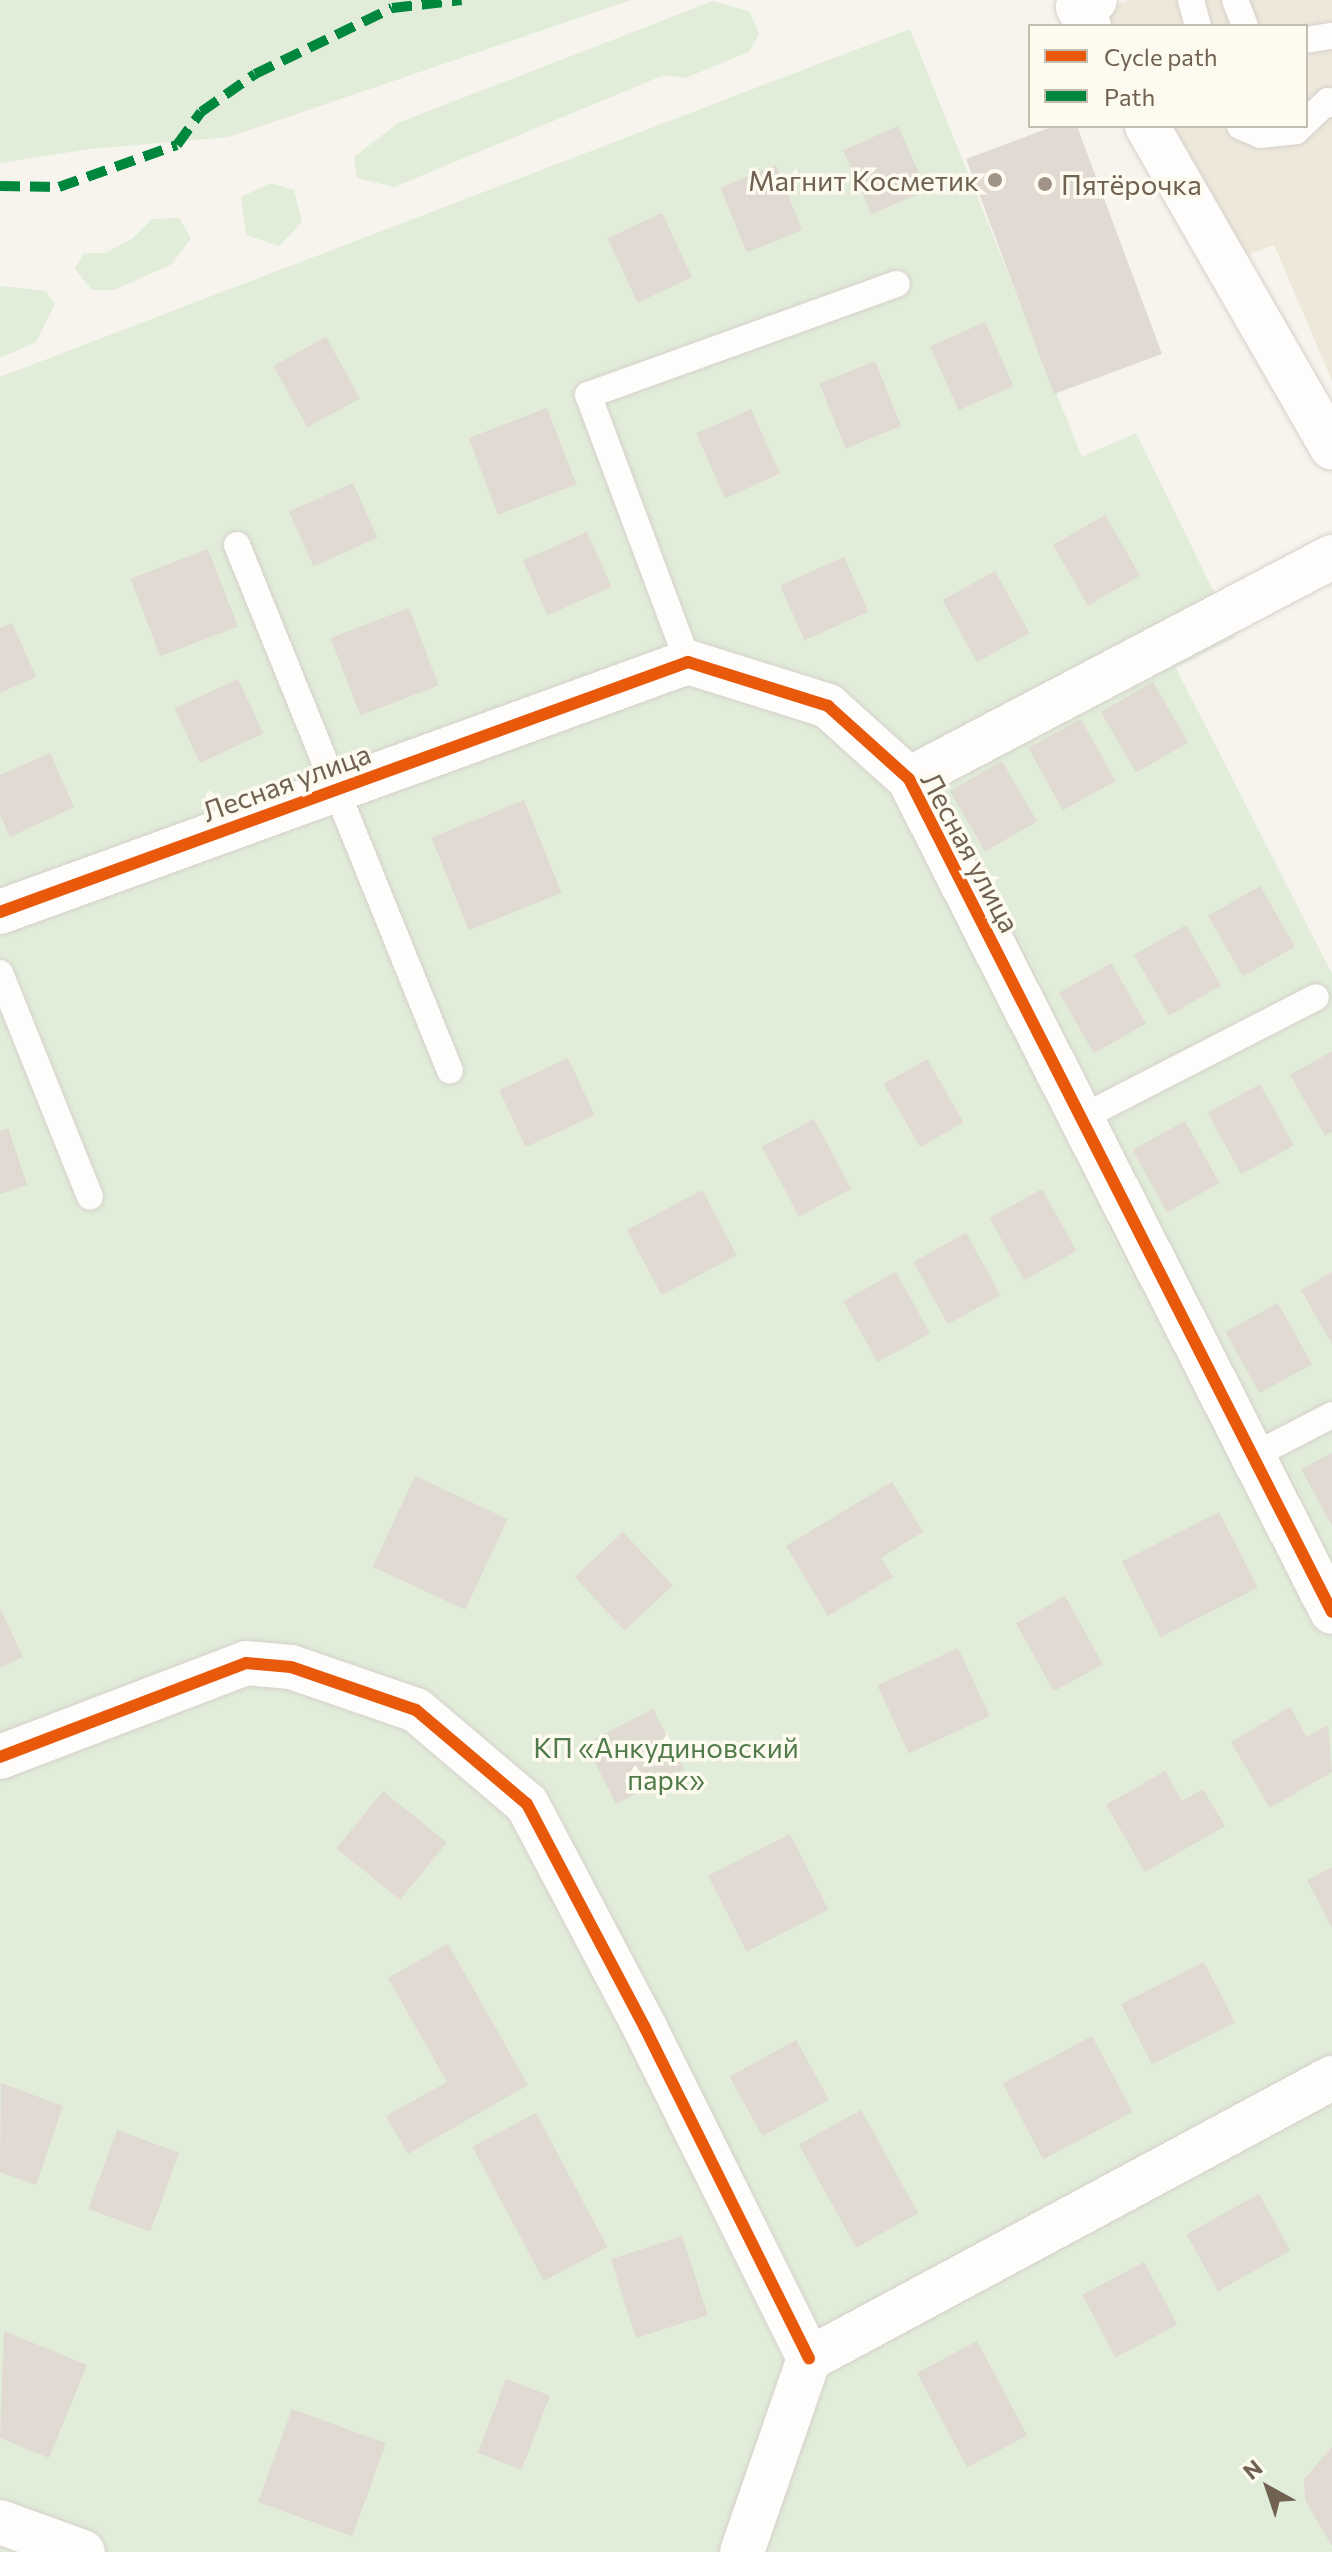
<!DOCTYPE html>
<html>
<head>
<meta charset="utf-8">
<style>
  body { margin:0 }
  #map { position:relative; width:1332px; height:2552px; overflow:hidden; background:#f6f4ed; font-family:Commissioner,sans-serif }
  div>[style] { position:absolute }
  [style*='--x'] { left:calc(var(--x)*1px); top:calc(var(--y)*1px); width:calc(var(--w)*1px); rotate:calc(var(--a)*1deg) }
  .residential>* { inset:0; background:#eee8db }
  .green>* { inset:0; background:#e1ecd9 }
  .building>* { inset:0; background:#e0dad3; transform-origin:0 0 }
  .roads { filter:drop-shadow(0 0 2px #d5d1cb) drop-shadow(0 0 2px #d5d1cb) }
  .service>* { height:26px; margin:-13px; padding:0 13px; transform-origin:13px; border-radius:13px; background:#fefdfc }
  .minor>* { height:44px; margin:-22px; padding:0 22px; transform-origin:22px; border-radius:22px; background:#fefdfc }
  .quiet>* { height:10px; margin-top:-5px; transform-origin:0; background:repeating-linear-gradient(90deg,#00873e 0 20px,transparent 0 30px) }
  .cycleway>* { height:12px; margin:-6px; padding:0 6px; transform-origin:6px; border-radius:6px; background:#e8590c }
  .dots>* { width:22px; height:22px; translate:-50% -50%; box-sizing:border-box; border:4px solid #fdfaef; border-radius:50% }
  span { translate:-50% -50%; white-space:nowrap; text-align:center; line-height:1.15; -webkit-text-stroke:7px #fdfaef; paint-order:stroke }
  .poi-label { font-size:28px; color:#716150 }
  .right { translate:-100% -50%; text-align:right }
  .left { translate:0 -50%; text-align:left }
  .street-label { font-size:28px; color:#716150 }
  .park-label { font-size:28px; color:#527b4c }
  .legend { position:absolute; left:1028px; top:24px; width:280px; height:104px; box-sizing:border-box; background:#fdfaef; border:2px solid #c5bdaf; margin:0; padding:10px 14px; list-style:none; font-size:24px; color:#716150 }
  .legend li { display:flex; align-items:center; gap:16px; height:40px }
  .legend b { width:40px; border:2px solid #c5bdaf }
  .north { position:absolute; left:1228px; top:2448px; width:80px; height:80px; -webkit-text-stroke:6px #fdfaef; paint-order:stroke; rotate:320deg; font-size:22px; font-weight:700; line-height:32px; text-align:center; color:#716150 }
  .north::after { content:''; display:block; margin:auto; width:28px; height:36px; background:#716150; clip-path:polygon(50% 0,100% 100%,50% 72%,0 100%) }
</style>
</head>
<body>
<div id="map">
  <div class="residential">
    <i style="clip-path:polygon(1129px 0,1332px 0,1332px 381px,1274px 245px,1214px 267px,1147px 126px,1306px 126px,1306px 26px,1100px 26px,1095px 14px)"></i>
  </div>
  <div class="green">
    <i style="clip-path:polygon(0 0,631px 0,229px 137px,90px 149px,0 163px)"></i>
    <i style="clip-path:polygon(713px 1px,750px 12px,759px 34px,749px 52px,685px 78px,664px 75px,394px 187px,357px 178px,354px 157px,398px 123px)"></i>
    <i style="clip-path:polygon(910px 29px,1082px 457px,1136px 433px,1236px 637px,1176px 668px,1332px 974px,1332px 2552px,0 2552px,0 377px)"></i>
    <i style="clip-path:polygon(271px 183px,294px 190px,302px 222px,279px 246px,246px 235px,241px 197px)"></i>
    <i style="clip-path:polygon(179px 218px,191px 238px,172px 264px,114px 290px,92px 290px,75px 269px,84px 253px,105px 253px,132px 239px,152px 219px)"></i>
    <i style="clip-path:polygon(0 286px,46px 291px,55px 304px,36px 342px,0 358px)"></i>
  </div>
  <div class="building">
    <i style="left:898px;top:126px;width:70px;height:60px;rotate:66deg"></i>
    <i style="clip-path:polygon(1054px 126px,1077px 126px,1162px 354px,1054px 394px,966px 159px)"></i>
    <i style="left:776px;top:165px;width:70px;height:60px;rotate:68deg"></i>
    <i style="left:662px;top:213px;width:71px;height:60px;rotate:65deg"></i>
    <i style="left:985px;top:322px;width:70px;height:60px;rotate:66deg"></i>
    <i style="left:326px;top:337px;width:70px;height:60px;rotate:61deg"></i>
    <i style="left:875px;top:361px;width:70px;height:60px;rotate:68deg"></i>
    <i style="left:547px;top:408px;width:82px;height:84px;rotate:69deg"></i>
    <i style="left:751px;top:409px;width:71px;height:60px;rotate:66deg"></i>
    <i style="left:353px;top:483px;width:60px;height:70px;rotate:66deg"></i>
    <i style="left:1105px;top:515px;width:70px;height:60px;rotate:60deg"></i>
    <i style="left:587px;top:532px;width:60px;height:70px;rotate:66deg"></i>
    <i style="left:208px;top:549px;width:83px;height:83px;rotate:69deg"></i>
    <i style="left:844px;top:557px;width:60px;height:70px;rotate:66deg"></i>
    <i style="left:995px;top:571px;width:71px;height:60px;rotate:61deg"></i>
    <i style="left:409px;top:608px;width:83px;height:84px;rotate:69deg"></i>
    <i style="clip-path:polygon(12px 623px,36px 677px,0 693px,0 628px)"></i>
    <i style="left:238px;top:679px;width:60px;height:70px;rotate:65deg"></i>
    <i style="left:1153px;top:682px;width:70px;height:60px;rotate:60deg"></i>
    <i style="left:1081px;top:719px;width:71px;height:60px;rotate:61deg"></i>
    <i style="clip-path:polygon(50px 753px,74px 807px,10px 837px,0 814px,0 775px)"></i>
    <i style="left:1002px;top:761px;width:70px;height:60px;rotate:60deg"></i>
    <i style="left:524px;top:800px;width:100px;height:100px;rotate:68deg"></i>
    <i style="left:1260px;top:886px;width:70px;height:60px;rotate:60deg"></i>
    <i style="left:1186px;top:925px;width:70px;height:60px;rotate:60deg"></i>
    <i style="left:1111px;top:963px;width:70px;height:60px;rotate:60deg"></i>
    <i style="clip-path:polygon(1332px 1051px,1332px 1132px,1325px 1136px,1290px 1075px)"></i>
    <i style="left:568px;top:1058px;width:63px;height:76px;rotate:65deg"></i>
    <i style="left:927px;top:1059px;width:73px;height:50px;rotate:60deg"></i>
    <i style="left:1260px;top:1084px;width:70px;height:60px;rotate:61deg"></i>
    <i style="left:814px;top:1119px;width:79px;height:59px;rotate:62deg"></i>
    <i style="left:1185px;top:1121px;width:71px;height:60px;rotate:61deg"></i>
    <i style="clip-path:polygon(8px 1128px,27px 1185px,0 1194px,0 1131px)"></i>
    <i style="left:1042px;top:1189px;width:71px;height:60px;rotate:61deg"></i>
    <i style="left:702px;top:1190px;width:74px;height:85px;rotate:62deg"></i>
    <i style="left:966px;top:1233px;width:71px;height:60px;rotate:61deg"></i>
    <i style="left:896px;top:1272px;width:70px;height:60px;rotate:61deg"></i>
    <i style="clip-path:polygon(1332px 1272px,1332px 1344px,1301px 1290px)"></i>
    <i style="left:1278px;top:1303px;width:70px;height:60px;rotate:61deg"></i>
    <i style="clip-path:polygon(1332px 1453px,1332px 1526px,1301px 1469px)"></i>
    <i style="left:415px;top:1476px;width:102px;height:100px;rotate:25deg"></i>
    <i style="clip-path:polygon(892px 1482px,923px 1532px,881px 1558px,893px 1577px,828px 1616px,786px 1546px)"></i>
    <i style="left:1219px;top:1512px;width:85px;height:109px;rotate:63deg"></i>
    <i style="left:623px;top:1532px;width:73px;height:66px;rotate:47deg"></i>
    <i style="left:1065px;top:1596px;width:78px;height:56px;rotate:61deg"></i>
    <i style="clip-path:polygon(0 1608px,23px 1657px,0 1668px)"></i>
    <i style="left:958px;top:1648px;width:75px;height:89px;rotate:65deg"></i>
    <i style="clip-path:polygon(1290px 1707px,1307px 1737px,1328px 1725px,1332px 1772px,1270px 1808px,1231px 1742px)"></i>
    <i style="left:653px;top:1709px;width:68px;height:76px;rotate:63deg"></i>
    <i style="clip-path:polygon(1165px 1771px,1182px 1801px,1203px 1789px,1225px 1826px,1145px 1872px,1106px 1805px)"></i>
    <i style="left:383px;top:1791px;width:82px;height:74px;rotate:39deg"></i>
    <i style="left:790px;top:1834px;width:85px;height:92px;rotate:63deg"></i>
    <i style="clip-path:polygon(1332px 1867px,1332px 1928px,1307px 1880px)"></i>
    <i style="clip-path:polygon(448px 1944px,528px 2085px,408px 2154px,386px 2116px,447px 2082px,388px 1978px)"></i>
    <i style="left:1204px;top:1962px;width:68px;height:93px;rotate:63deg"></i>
    <i style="left:1092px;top:2036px;width:86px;height:101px;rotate:62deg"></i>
    <i style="left:796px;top:2040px;width:68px;height:76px;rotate:61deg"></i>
    <i style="clip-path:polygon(1px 2083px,63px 2106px,36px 2185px,0 2172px)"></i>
    <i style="left:861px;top:2110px;width:118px;height:71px;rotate:61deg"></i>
    <i style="left:536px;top:2113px;width:152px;height:72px;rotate:62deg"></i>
    <i style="left:117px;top:2130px;width:66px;height:84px;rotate:20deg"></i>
    <i style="left:1259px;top:2194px;width:65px;height:83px;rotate:61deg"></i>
    <i style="left:682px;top:2236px;width:83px;height:75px;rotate:72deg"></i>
    <i style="left:1144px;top:2262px;width:71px;height:70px;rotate:62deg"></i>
    <i style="clip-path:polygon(4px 2331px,87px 2365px,49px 2458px,0 2438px)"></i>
    <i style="left:977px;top:2341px;width:107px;height:68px;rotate:62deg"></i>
    <i style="left:506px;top:2379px;width:47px;height:79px;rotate:21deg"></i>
    <i style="left:292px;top:2409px;width:100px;height:99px;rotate:20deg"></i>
    <i style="clip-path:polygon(1332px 2447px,1332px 2546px,1305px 2500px,1304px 2479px)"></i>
  </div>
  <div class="roads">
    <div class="service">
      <i style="--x:1191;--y:0;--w:27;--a:75"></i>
      <i style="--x:1235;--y:0;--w:28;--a:69"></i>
      <i style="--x:1306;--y:40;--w:26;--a:-9"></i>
      <i style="--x:1240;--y:126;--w:22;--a:24"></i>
      <i style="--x:1260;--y:135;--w:36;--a:-6"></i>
      <i style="--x:1296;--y:131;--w:44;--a:-43.2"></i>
      <i style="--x:1328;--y:101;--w:5;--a:37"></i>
      <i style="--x:237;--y:545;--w:567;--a:67.95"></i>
      <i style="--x:688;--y:662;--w:285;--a:-110.5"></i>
      <i style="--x:588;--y:395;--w:328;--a:-19.8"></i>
      <i style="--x:0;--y:973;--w:241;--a:68.1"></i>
      <i style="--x:1081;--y:1118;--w:264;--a:-27.2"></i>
      <i style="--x:1253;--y:1456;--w:89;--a:-27.4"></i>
    </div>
    <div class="minor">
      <i style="--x:1089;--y:26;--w:22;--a:-120"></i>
      <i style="--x:1078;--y:7;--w:18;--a:-22"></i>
      <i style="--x:1147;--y:126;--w:371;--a:60.1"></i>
      <i style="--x:909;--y:779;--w:478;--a:-27.7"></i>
      <i style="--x:0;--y:912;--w:732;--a:-19.97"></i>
      <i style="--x:688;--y:662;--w:147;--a:17.4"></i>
      <i style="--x:828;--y:706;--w:109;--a:42"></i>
      <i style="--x:909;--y:779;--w:934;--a:63.08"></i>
      <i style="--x:0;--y:1757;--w:263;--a:-20.9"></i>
      <i style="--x:246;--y:1663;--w:45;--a:5.1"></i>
      <i style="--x:291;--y:1667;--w:132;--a:19"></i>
      <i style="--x:416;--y:1710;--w:145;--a:40.3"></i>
      <i style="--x:527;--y:1804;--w:253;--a:62.2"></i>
      <i style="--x:645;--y:2028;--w:369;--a:63.6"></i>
      <i style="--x:0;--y:2522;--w:88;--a:19.9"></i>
      <i style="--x:742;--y:2552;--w:204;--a:-70.9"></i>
      <i style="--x:809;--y:2359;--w:594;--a:-28.25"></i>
    </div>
  </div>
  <div class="quiet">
    <i style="--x:0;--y:186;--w:59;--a:1"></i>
    <i style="--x:59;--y:187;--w:125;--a:-19.6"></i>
    <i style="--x:177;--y:145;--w:41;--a:-54"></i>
    <i style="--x:201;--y:112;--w:66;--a:-35.1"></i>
    <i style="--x:255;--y:74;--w:152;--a:-25.7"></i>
    <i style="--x:392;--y:8;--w:70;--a:-6.5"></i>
  </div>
  <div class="cycleway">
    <i style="--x:0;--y:912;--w:732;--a:-19.97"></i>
    <i style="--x:688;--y:662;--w:147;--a:17.4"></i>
    <i style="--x:828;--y:706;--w:109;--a:42"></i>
    <i style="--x:909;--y:779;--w:934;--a:63.08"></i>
    <i style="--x:0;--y:1757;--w:263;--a:-20.9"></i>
    <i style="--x:246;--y:1663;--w:45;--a:5.1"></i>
    <i style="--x:291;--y:1667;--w:132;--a:19"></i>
    <i style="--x:416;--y:1710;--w:145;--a:40.3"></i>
    <i style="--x:527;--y:1804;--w:253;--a:62.2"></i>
    <i style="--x:645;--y:2028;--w:369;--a:63.6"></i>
  </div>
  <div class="dots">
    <i style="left:995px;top:180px;background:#a09487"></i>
    <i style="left:1045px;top:184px;background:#a09487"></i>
  </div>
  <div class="poi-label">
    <span class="right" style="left:979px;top:180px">Магнит Косметик</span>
    <span class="left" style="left:1061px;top:184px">Пятёрочка</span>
  </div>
  <div class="street-label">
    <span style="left:286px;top:782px;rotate:-20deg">Лесная улица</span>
    <span style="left:971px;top:852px;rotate:62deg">Лесная улица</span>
  </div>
  <div class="park-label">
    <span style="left:666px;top:1763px">КП «Анкудиновский<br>парк»</span>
  </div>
  <ul class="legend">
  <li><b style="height:10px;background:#e8590c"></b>Cycle path</li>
  <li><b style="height:10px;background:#00873e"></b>Path</li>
  </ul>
  <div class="north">N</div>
</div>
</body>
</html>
